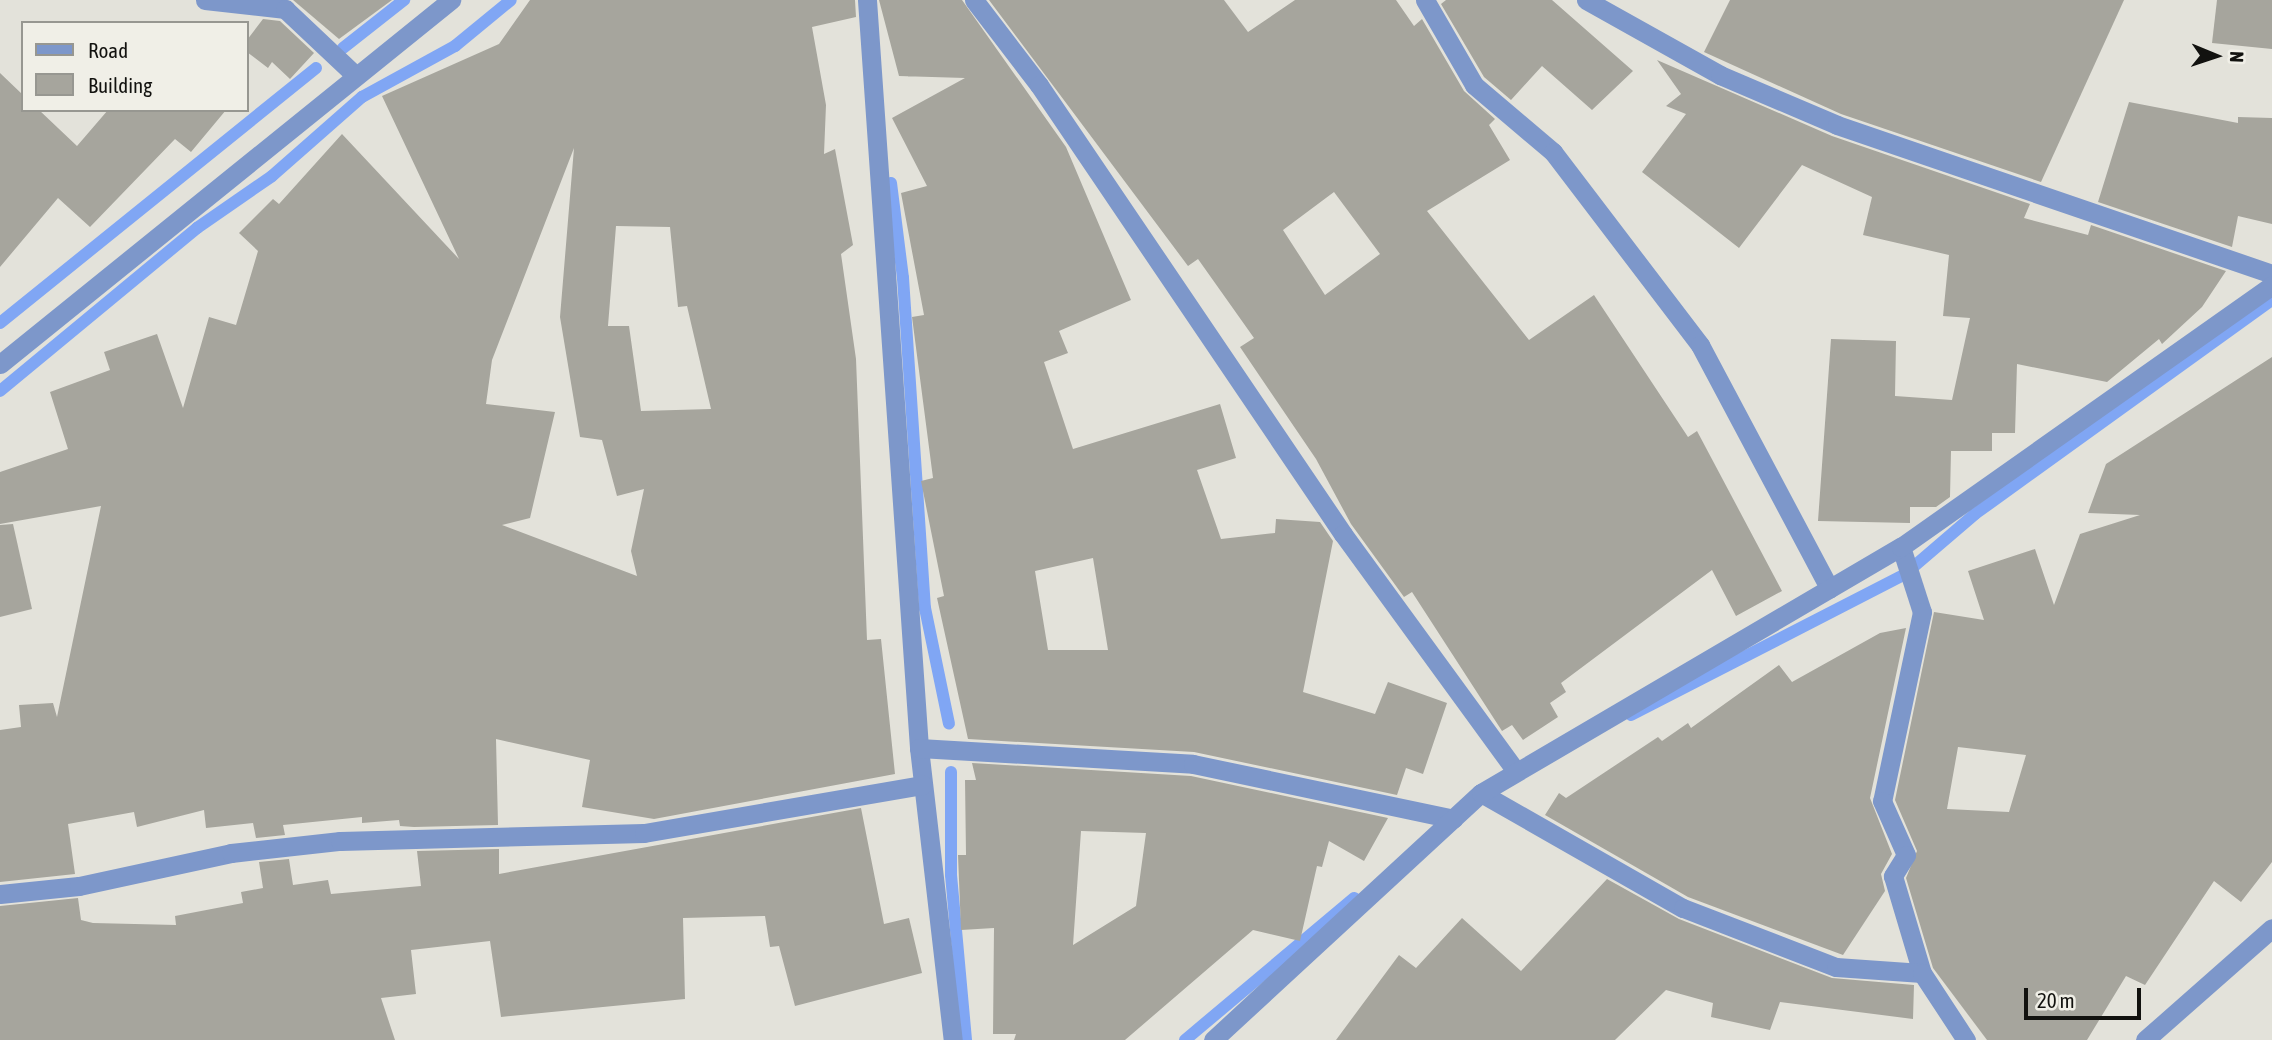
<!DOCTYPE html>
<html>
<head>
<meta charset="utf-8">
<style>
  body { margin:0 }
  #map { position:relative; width:2272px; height:1040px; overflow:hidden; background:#e3e2da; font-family:"Asap Condensed",sans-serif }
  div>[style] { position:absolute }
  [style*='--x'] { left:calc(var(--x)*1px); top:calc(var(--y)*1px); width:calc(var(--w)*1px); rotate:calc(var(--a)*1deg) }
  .stream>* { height:12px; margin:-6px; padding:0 6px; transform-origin:6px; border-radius:6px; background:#80a6f4 }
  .building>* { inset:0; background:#a6a59d }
  .minor>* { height:19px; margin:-9.5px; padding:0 9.5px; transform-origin:9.5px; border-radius:9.5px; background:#7d97ca }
  .tertiary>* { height:19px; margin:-9.5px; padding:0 9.5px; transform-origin:9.5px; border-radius:9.5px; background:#7d97ca }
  span { translate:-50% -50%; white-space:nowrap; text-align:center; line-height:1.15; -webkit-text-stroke:5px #f0efe7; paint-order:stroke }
  .legend { position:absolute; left:21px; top:21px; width:228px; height:91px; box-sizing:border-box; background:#f0efe7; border:2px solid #979791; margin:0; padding:9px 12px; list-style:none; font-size:21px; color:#12120f }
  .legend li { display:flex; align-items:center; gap:14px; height:35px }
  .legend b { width:35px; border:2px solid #979791 }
  .north { position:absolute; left:2181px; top:21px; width:70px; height:70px; -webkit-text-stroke:5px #f0efe7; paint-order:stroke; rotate:92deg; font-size:19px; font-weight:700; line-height:28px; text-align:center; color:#12120f }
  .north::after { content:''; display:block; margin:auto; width:24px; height:32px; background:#12120f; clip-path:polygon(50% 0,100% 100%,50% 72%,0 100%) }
  .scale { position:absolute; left:2024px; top:988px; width:117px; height:32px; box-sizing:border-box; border:4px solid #12120f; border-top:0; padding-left:9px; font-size:21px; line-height:24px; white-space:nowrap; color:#12120f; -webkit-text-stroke:5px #f0efe7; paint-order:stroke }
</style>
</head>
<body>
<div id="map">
  <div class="stream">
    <i style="--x:343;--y:48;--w:78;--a:-38.2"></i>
    <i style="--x:891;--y:183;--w:96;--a:82.8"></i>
    <i style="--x:903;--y:278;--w:331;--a:86.2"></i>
    <i style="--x:925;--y:608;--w:118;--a:78.3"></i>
    <i style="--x:0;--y:323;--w:406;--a:-38.9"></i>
    <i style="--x:0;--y:391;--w:256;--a:-39.6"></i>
    <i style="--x:197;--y:228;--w:91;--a:-34.7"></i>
    <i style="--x:272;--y:176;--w:120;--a:-41.3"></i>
    <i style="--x:362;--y:97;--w:106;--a:-28.7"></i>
    <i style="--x:455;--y:46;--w:72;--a:-39.4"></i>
    <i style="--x:1631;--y:715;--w:308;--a:-27.2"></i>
    <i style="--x:1905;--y:574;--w:92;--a:-40.6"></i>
    <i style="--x:1975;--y:514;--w:366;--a:-35.8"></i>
    <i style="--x:951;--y:772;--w:103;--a:90"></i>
    <i style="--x:951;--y:875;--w:166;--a:84.8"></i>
    <i style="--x:1185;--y:1040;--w:221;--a:-40"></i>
  </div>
  <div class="building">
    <i style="clip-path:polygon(293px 0,392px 0,339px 39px)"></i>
    <i style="clip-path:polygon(evenodd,530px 0,855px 0,856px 17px,812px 27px,826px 105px,824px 154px,835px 149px,853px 245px,841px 254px,856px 359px,867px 640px,881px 639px,895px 774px,654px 819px,582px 807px,590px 760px,496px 739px,498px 825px,414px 827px,400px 826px,399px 820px,362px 823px,362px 817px,283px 825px,285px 835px,256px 838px,253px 823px,206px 828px,204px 810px,137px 827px,134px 812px,68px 824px,75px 874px,0 882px,0 730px,21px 727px,19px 705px,53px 703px,57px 717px,101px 506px,0 524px,0 472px,68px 449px,50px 392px,110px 370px,104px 352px,157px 334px,183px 408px,209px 317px,236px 325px,258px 251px,239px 233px,273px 199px,279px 204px,342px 134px,459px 259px,382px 96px,499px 44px,530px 0,574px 148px,560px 317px,580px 437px,602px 440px,617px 496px,644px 489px,631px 551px,637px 576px,502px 525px,530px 518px,555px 412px,486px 404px,492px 360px,574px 148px,530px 0,616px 226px,670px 227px,678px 307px,687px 306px,711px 409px,641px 411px,629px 326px,608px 326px,616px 226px)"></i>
    <i style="clip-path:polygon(evenodd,879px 0,962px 0,1066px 147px,1131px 300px,1059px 331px,1068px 353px,1044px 362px,1073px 449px,1220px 404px,1236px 458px,1197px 470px,1221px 539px,1275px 533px,1276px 519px,1320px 522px,1333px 541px,1303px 692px,1375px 714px,1388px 682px,1447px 703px,1423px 774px,1406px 768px,1397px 795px,1194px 752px,968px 739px,937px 598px,944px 596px,921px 481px,933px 478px,912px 317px,924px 315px,901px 193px,927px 186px,892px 118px,965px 78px,899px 76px,879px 0,1093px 558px,1108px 650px,1048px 650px,1035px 571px,1093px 558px)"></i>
    <i style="clip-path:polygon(evenodd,989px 0,1224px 0,1248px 32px,1295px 0,1396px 0,1414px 26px,1422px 19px,1464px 91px,1495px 119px,1489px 125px,1510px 160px,1427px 211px,1529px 340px,1594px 295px,1688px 437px,1697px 431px,1782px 591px,1736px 616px,1712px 570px,1561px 683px,1566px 692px,1550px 703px,1558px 717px,1523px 740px,1512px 725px,1502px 731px,1412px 592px,1404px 597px,1351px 524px,1316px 459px,1240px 347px,1254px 338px,1198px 259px,1188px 266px,989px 0,1334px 192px,1380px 254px,1325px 295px,1283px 230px,1334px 192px)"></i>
    <i style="clip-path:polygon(1446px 0,1552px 0,1633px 71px,1592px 110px,1542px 66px,1511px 100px,1484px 77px,1441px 4px)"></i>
    <i style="clip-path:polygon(1730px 0,2124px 0,2041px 182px,1841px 114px,1704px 52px)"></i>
    <i style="clip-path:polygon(2217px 0,2272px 0,2272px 49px,2212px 43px)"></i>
    <i style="clip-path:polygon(263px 19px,280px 21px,314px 53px,290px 79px,272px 62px,268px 68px,247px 52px,247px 40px)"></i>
    <i style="clip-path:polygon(1657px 60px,1832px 136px,2030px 204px,2024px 218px,2088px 235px,2091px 225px,2226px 271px,2202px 307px,2162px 344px,2159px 339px,2107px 382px,2017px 364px,2015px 433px,1992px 433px,1992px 451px,1951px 451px,1950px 497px,1936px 507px,1910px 507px,1910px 523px,1818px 521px,1831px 339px,1896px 341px,1895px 396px,1952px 400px,1970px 318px,1943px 316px,1949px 255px,1863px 235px,1872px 197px,1802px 165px,1739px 248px,1642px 172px,1686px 114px,1666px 106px,1681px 94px)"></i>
    <i style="clip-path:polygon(0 73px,23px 95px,23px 110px,39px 110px,77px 146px,108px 110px,226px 110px,191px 152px,175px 139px,90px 227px,58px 198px,0 267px)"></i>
    <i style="clip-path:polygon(2129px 102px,2238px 123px,2238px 117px,2272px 118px,2272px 224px,2238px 216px,2232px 247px,2098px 202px)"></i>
    <i style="clip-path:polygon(evenodd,2272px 357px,2272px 862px,2241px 902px,2214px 881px,2145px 985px,2126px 976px,2087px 1040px,1987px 1040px,1933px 968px,1906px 878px,1917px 851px,1895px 800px,1934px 612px,1984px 620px,1968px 571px,2035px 549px,2054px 605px,2080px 534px,2140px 515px,2088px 513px,2106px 464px,2272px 357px,1958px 747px,2026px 755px,2009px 812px,1947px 809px,1958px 747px)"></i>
    <i style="clip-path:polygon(13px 524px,32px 609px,0 617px,0 525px)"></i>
    <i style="clip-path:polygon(1906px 628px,1870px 798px,1892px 854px,1881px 874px,1885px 891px,1843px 955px,1688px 897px,1545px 815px,1559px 793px,1566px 798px,1658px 737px,1662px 741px,1688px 723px,1691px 728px,1779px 665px,1792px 682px,1880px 633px)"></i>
    <i style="clip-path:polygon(evenodd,972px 763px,1191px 776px,1388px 818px,1364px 861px,1329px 841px,1322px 867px,1317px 866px,1300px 941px,1253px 930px,1125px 1040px,1014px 1040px,1016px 1034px,993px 1034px,994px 928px,961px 930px,958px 855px,966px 855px,965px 780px,976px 780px,972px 763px,1081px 831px,1146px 833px,1136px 906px,1073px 945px,1081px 831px)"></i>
    <i style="clip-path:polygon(861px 808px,884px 924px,909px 918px,922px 973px,795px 1006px,779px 946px,770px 947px,765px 916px,683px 918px,685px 999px,501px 1017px,490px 941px,411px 950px,416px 994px,381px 998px,395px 1040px,0 1040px,0 906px,78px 898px,81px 920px,93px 923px,176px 925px,175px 916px,243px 903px,241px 892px,263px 888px,259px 862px,289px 859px,293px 885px,328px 880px,331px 894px,421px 886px,417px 851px,499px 849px,499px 874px)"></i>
    <i style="clip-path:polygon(1607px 879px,1679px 919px,1832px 978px,1914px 985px,1913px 1019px,1780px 1002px,1770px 1030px,1711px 1017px,1713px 1003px,1666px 990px,1615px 1040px,1336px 1040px,1399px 955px,1416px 968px,1462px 918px,1521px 971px)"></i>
  </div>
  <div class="minor">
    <i style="--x:205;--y:0;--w:81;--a:6.4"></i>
    <i style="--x:285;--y:9;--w:96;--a:43.3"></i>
    <i style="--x:867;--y:0;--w:750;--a:86.02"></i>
    <i style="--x:919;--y:748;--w:294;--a:83.4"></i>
    <i style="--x:974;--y:0;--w:107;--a:52.6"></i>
    <i style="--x:1039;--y:85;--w:542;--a:55.9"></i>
    <i style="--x:1343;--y:534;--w:292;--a:53.9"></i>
    <i style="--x:1425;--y:0;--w:98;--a:60"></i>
    <i style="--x:1474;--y:85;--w:104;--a:40.3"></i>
    <i style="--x:1553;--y:152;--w:243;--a:52.7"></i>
    <i style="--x:1700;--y:345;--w:276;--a:62"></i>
    <i style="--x:1586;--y:0;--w:154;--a:29.2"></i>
    <i style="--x:1720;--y:75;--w:127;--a:23.1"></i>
    <i style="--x:1837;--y:125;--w:460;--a:18.9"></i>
    <i style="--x:1901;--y:547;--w:68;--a:72.1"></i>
    <i style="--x:1922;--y:612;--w:193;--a:101.9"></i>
    <i style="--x:1882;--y:801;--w:59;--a:66"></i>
    <i style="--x:1906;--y:855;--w:25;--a:122"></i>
    <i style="--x:1893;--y:876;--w:101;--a:73.4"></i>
    <i style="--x:919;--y:748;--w:274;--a:3.3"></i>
    <i style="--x:1193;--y:764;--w:266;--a:11.9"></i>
    <i style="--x:1481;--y:793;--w:232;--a:29.7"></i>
    <i style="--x:1683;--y:908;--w:164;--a:21.1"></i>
    <i style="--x:1836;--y:967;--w:86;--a:4"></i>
    <i style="--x:1922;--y:973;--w:80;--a:56.7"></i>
    <i style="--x:0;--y:894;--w:79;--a:-5.8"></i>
    <i style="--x:79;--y:886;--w:156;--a:-12.2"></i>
    <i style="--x:231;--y:853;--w:110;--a:-6.3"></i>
    <i style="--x:340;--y:841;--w:304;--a:-1.5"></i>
    <i style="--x:644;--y:833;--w:283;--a:-9.8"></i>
    <i style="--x:1213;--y:1040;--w:364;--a:-42.7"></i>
    <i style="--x:1481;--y:793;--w:487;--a:-30.4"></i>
    <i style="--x:1901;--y:547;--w:454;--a:-35.2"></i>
    <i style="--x:2145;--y:1040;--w:169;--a:-41.4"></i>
  </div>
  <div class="tertiary">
    <i style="--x:0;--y:364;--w:580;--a:-38.91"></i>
  </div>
  <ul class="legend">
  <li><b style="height:9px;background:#7d97ca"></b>Road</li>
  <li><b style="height:19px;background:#a6a59d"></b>Building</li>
  </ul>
  <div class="north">N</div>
  <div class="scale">20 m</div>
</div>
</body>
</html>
